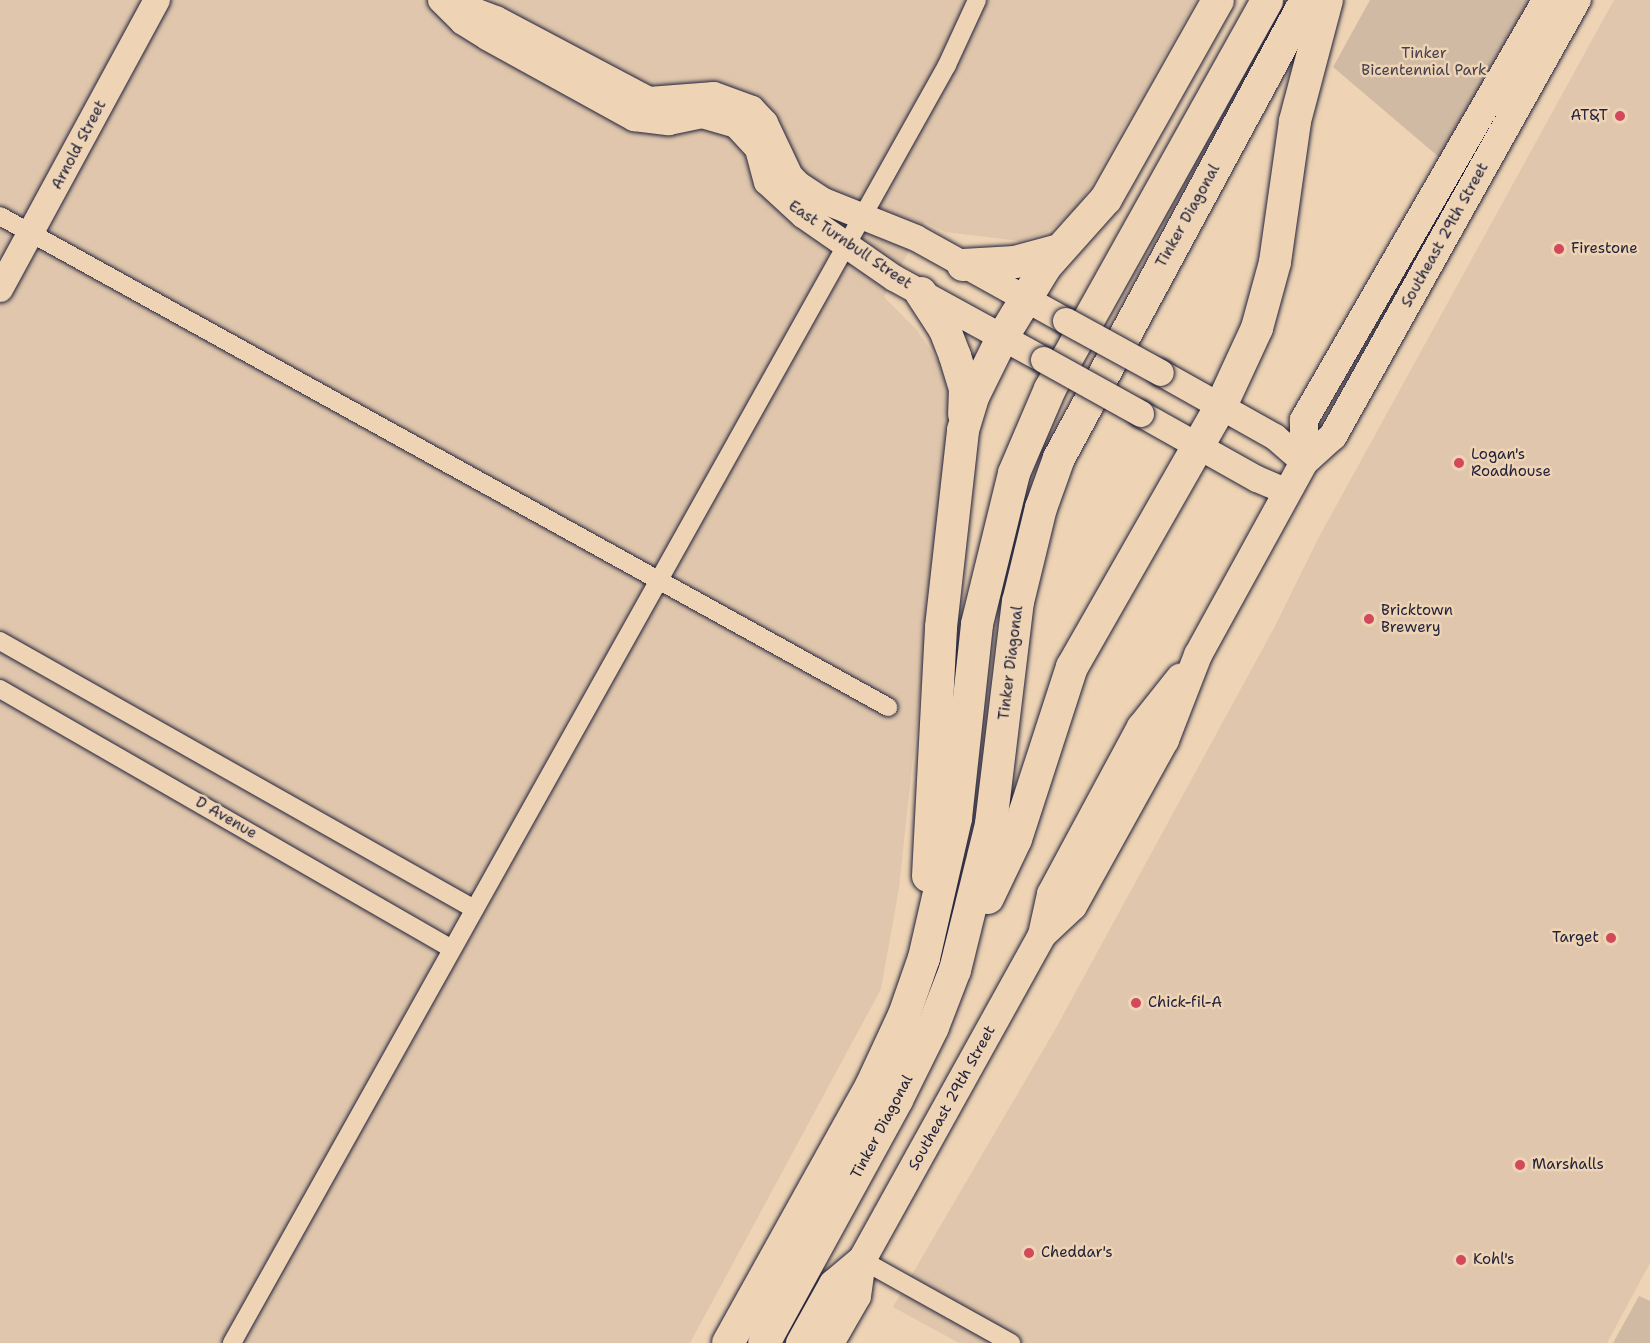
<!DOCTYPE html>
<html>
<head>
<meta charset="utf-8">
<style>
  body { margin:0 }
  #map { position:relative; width:1650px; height:1343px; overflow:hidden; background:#eed4b5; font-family:"Shantell Sans",sans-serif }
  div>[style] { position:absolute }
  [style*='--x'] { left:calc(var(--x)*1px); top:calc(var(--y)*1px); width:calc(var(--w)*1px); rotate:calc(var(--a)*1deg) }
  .built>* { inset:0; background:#dfc6ac }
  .green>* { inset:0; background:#d1baa4 }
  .roads { filter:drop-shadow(0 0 2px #22223b) drop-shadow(0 0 2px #22223b) }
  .street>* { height:18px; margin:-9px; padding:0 9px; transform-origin:9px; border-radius:9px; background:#eed4b5 }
  .secondary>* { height:26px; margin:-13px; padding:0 13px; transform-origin:13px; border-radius:13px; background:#eed4b5 }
  .primary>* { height:28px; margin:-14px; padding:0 14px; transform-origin:14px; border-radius:14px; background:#eed4b5 }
  .highway>* { height:32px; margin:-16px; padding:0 16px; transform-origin:16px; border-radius:16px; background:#eed4b5 }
  .bridges { filter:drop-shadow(0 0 2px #22223b) drop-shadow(0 0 2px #22223b) }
  .secondary-bridge>* { height:26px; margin:-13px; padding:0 13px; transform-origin:13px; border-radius:13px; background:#eed4b5 }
  .dots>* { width:16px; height:16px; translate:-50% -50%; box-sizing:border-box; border:3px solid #eed4b5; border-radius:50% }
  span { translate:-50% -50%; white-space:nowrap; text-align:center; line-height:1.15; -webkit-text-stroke:5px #eed4b5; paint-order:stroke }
  .park-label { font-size:15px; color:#454050 }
  .poi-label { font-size:15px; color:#22223b }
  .right { translate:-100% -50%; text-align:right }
  .left { translate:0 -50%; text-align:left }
  .street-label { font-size:15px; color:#22223b }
</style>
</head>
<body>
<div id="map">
  <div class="built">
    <i style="clip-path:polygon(0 0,1196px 0,1080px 204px,1067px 217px,1047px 232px,1020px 241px,945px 232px,925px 222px,884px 297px,916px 329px,940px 364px,951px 403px,899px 888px,881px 989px,690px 1343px,0 1343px)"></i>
    <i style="clip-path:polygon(1614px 0,1650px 0,1650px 1263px,1607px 1343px,959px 1343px,893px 1307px,1056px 1028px,1274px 628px,1319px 537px)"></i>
  </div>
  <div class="green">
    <i style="clip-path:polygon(1370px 0,1530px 0,1440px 158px,1333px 67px)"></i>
    <i style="clip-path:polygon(1639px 1296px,1650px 1301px,1650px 1343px,1613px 1343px)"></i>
  </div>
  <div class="roads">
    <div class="street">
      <i style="--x:0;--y:216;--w:1015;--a:28.94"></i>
      <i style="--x:0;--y:641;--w:545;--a:29.48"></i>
      <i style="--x:0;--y:689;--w:521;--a:29.91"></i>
      <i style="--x:862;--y:1260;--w:171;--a:29.1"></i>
      <i style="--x:232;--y:1343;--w:1464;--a:-60.77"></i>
      <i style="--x:947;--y:65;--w:72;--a:-65.2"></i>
    </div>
    <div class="secondary">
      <i style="--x:441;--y:0;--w:31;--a:45"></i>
      <i style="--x:463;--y:22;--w:28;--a:32"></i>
      <i style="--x:487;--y:37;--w:168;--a:28.9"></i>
      <i style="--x:634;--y:118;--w:35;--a:7"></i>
      <i style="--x:669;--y:122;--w:34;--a:-12"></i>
      <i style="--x:702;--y:115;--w:35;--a:16"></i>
      <i style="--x:736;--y:125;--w:33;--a:47"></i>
      <i style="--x:758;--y:149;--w:34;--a:75"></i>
      <i style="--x:767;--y:182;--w:49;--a:42.5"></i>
      <i style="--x:803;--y:215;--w:111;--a:34.7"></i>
      <i style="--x:894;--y:278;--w:171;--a:28.7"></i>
      <i style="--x:456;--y:4;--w:43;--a:20.6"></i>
      <i style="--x:496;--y:19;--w:173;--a:27.9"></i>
      <i style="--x:649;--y:100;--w:65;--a:-4.4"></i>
      <i style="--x:714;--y:95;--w:40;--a:20.2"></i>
      <i style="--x:752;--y:109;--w:19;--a:47"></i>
      <i style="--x:765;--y:123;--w:59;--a:64.7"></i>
      <i style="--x:790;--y:176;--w:13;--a:45"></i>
      <i style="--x:799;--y:185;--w:30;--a:33"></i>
      <i style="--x:824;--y:201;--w:99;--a:21.9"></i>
      <i style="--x:916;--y:238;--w:171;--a:29"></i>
      <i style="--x:0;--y:289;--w:329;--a:-61.5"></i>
      <i style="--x:1161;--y:373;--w:131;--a:29.3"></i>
      <i style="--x:1275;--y:437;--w:38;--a:41"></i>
      <i style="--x:1141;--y:414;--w:133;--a:29.3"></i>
      <i style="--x:1257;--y:479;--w:33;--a:23"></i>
    </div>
    <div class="primary">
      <i style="--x:1304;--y:462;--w:42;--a:-90"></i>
      <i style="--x:1304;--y:420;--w:485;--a:-60"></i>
      <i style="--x:1042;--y:935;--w:42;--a:-77.6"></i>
      <i style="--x:1051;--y:894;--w:190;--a:-61.7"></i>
      <i style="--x:1141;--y:727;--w:63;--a:-51.5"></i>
      <i style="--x:800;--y:1343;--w:68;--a:-60.8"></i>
      <i style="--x:833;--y:1284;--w:38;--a:-40"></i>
      <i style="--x:830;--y:1343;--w:54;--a:-60.1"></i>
      <i style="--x:857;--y:1296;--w:36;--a:-82"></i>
      <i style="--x:862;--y:1260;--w:372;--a:-61"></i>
      <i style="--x:1042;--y:935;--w:42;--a:-43.1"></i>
      <i style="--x:1073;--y:906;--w:190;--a:-61"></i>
      <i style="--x:1165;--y:740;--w:91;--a:-68.8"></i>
      <i style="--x:1198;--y:655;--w:220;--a:-61.2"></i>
      <i style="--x:1304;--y:462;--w:39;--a:-42"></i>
      <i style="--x:1333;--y:436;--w:500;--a:-60.8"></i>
    </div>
    <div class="highway">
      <i style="--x:963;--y:265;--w:52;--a:-3.3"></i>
      <i style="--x:1015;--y:262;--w:46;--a:-15.3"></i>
      <i style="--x:921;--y:293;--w:44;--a:57"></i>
      <i style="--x:945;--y:330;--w:28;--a:69"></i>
      <i style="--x:955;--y:356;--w:34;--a:73"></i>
      <i style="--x:965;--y:388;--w:26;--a:92"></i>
      <i style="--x:928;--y:876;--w:249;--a:-87"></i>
      <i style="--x:941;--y:627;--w:198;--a:-83.6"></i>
      <i style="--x:963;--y:430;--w:37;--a:-73"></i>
      <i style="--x:974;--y:395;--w:64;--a:-63.8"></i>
      <i style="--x:1002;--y:338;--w:84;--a:-58.6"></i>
      <i style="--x:1046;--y:266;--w:90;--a:-48.2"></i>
      <i style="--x:1106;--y:199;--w:228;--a:-60.6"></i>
      <i style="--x:988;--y:898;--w:65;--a:-64.6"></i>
      <i style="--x:1016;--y:839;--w:181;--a:-72"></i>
      <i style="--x:1072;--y:667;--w:301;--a:-60.3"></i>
      <i style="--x:1221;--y:406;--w:86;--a:-65.2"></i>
      <i style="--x:1257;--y:328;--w:68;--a:-74.7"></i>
      <i style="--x:1275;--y:262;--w:142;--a:-81.9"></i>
      <i style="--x:1295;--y:121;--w:125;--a:-75.2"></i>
      <i style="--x:728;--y:1343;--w:294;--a:-60.9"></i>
      <i style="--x:871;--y:1086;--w:78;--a:-65.1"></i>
      <i style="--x:904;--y:1015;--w:60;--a:-70.7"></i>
      <i style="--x:924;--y:958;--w:144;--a:-77.1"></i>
      <i style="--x:956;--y:818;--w:195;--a:-83.8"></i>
      <i style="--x:977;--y:624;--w:155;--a:-76.2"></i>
      <i style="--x:1014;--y:473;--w:91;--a:-66.8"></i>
      <i style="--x:1050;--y:389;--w:445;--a:-60.8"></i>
      <i style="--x:764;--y:1343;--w:277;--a:-61.3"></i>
      <i style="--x:897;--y:1100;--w:81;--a:-63.7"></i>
      <i style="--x:933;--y:1027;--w:61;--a:-68.9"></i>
      <i style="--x:955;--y:970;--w:150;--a:-76.1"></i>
      <i style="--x:991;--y:824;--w:224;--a:-83.1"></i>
      <i style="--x:1018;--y:602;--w:97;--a:-76.3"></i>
      <i style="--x:1041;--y:508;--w:53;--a:-70.2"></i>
      <i style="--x:1059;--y:458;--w:520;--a:-61.66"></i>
    </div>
  </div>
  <div class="bridges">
    <div class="secondary-bridge">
      <i style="--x:1066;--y:321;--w:108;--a:28.7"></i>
      <i style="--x:1044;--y:360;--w:111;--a:29.1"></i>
    </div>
  </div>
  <div class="dots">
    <i style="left:1620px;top:116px;background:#d1495b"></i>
    <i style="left:1559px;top:249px;background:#d1495b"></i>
    <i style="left:1459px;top:463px;background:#d1495b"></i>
    <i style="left:1369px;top:619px;background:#d1495b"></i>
    <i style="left:1611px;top:938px;background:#d1495b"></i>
    <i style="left:1136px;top:1003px;background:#d1495b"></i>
    <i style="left:1520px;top:1165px;background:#d1495b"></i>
    <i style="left:1029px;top:1253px;background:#d1495b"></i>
    <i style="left:1461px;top:1260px;background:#d1495b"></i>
  </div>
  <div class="park-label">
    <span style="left:1424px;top:62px">Tinker<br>Bicentennial Park</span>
  </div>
  <div class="poi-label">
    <span class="right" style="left:1608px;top:116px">AT&amp;T</span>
    <span class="left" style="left:1571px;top:249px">Firestone</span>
    <span class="left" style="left:1471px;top:463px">Logan's<br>Roadhouse</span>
    <span class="left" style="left:1381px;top:619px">Bricktown<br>Brewery</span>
    <span class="right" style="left:1599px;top:938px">Target</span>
    <span class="left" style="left:1148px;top:1003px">Chick-fil-A</span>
    <span class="left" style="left:1532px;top:1165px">Marshalls</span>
    <span class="left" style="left:1041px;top:1253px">Cheddar's</span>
    <span class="left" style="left:1473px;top:1260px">Kohl's</span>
  </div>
  <div class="street-label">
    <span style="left:79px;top:145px;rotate:-62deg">Arnold Street</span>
    <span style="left:1188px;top:216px;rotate:-61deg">Tinker Diagonal</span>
    <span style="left:1445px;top:235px;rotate:-61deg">Southeast 29th Street</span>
    <span style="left:850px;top:245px;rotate:34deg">East Turnbull Street</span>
    <span style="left:1011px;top:663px;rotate:-83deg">Tinker Diagonal</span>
    <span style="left:226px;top:818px;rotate:30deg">D Avenue</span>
    <span style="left:952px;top:1098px;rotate:-61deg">Southeast 29th Street</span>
    <span style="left:882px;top:1127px;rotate:-62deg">Tinker Diagonal</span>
  </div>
</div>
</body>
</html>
